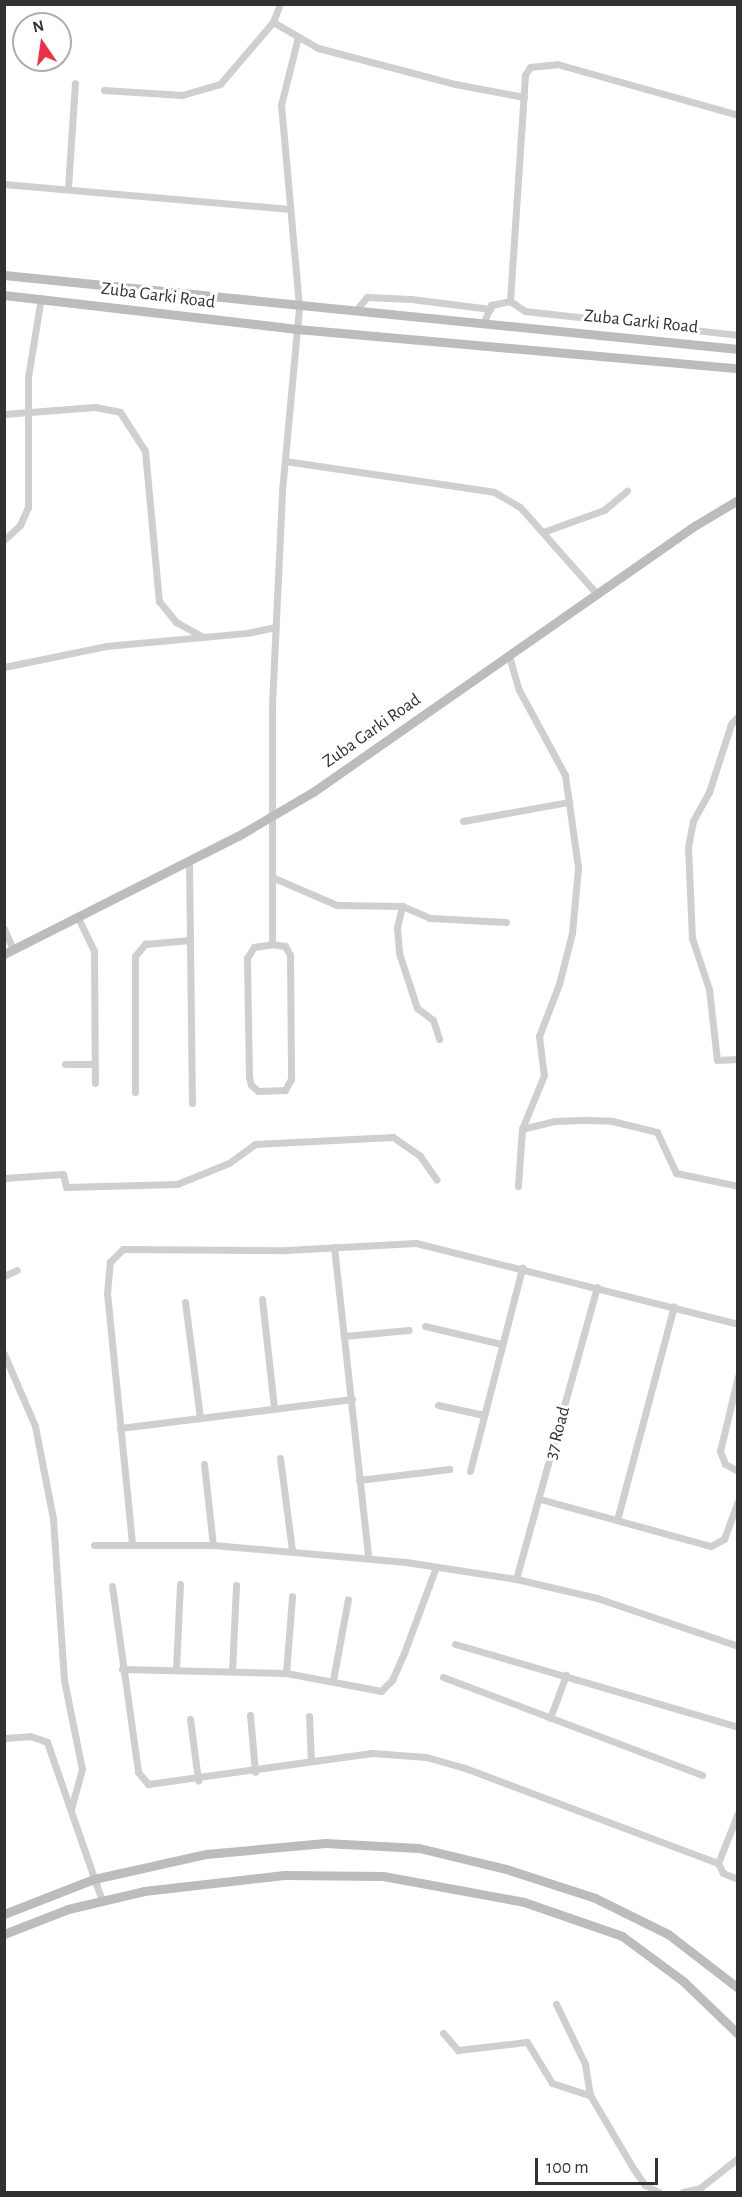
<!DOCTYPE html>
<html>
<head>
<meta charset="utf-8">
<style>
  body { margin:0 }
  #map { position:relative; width:742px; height:2197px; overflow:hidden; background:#fff; font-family:"Alegreya Sans",sans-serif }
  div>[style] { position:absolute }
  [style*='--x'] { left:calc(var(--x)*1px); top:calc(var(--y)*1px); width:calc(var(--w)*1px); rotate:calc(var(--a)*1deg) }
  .street>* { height:7px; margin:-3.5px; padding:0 3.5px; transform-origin:3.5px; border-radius:3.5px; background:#cfcfcf }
  .secondary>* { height:9px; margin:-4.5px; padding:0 4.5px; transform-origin:4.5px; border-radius:4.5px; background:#bcbcbc }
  span { translate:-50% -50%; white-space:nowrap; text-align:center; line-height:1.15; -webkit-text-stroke:6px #fff; paint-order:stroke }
  .street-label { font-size:18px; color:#323232 }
  .frame { position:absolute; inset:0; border:6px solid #323232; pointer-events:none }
  .north { position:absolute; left:12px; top:12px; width:60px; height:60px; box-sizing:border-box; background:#fff; border:2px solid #adadad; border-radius:50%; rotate:347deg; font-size:16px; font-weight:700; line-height:24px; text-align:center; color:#323232 }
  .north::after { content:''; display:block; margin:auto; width:21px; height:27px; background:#ee3046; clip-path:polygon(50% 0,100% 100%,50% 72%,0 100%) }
  .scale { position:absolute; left:535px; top:2158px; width:123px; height:27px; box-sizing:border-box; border:3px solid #323232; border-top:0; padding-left:8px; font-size:18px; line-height:21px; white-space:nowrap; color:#323232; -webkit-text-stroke:4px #fff; paint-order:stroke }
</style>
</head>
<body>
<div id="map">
  <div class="street">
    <i style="--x:273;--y:22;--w:19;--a:-69"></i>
    <i style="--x:104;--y:90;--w:78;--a:3.7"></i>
    <i style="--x:182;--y:95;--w:40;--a:-16"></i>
    <i style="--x:220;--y:84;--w:82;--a:-49.5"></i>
    <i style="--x:273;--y:22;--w:52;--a:30"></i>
    <i style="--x:318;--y:48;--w:142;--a:14.7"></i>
    <i style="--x:455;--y:84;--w:70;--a:10.7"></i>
    <i style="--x:4;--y:184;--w:287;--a:5"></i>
    <i style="--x:68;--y:188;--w:105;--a:-86.2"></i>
    <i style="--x:510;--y:301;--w:18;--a:34"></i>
    <i style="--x:525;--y:311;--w:214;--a:6.4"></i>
    <i style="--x:355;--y:311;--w:18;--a:-49"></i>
    <i style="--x:367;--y:297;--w:44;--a:2.6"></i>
    <i style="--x:411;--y:299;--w:80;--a:7.2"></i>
    <i style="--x:484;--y:322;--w:18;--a:-68"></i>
    <i style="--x:491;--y:305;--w:19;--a:-12"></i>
    <i style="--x:510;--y:301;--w:226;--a:-86.2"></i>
    <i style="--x:525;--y:75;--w:9;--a:-58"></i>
    <i style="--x:530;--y:67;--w:27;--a:-6"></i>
    <i style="--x:557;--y:64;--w:188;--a:15.7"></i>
    <i style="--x:4;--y:414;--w:91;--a:-4.4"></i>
    <i style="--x:95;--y:407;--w:25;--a:11"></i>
    <i style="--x:120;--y:412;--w:46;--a:57.3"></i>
    <i style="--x:145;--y:451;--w:151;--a:84.7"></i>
    <i style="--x:159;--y:601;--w:27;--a:51"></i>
    <i style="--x:176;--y:622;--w:31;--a:29"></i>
    <i style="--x:285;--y:461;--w:211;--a:8.4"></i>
    <i style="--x:494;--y:492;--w:30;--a:30"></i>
    <i style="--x:520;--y:507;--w:116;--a:48.5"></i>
    <i style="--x:543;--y:532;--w:65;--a:-19.8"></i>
    <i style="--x:604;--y:510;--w:30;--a:-40"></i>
    <i style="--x:4;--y:540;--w:22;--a:-43"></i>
    <i style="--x:20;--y:525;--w:20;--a:-66"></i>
    <i style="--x:28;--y:507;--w:130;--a:-90"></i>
    <i style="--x:28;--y:377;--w:80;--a:-80.7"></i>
    <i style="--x:509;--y:656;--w:35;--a:74"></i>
    <i style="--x:519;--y:690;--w:97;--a:61.6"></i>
    <i style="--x:565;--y:775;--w:94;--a:82"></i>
    <i style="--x:578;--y:868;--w:65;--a:95.3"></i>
    <i style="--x:572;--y:933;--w:53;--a:104.3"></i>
    <i style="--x:559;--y:984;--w:56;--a:111"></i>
    <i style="--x:539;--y:1036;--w:39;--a:83"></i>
    <i style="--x:544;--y:1075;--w:58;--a:112.2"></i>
    <i style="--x:522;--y:1129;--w:34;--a:-14"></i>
    <i style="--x:555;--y:1121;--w:33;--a:-2"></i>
    <i style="--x:588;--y:1120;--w:24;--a:2"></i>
    <i style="--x:612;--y:1121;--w:46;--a:13.7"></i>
    <i style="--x:657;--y:1132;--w:45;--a:65.1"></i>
    <i style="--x:676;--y:1173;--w:63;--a:11.8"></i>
    <i style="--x:4;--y:667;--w:104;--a:-11.6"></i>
    <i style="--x:106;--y:646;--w:142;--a:-5.3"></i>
    <i style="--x:247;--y:633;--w:29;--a:-12"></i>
    <i style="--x:738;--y:716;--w:11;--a:131"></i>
    <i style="--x:731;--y:724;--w:71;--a:107.9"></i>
    <i style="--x:709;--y:792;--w:33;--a:119"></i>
    <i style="--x:693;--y:821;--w:26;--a:101"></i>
    <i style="--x:688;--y:847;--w:91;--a:87.5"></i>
    <i style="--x:692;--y:938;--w:54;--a:71.6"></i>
    <i style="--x:709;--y:989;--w:71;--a:83.6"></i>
    <i style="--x:717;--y:1060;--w:21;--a:-3"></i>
    <i style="--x:463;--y:821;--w:108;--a:-10.2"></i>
    <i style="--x:189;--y:861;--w:242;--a:89.3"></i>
    <i style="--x:274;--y:878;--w:69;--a:23.2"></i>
    <i style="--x:337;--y:905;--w:65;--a:0.9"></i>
    <i style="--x:402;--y:906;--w:30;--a:23"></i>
    <i style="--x:430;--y:918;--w:76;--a:3"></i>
    <i style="--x:402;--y:906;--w:23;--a:103"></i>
    <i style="--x:397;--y:928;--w:25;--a:85"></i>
    <i style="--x:399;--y:953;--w:58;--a:71.9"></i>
    <i style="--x:417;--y:1008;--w:20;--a:37"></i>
    <i style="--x:433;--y:1020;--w:20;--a:72"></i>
    <i style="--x:78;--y:918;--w:37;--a:64"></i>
    <i style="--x:94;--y:951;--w:132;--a:89.6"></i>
    <i style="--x:4;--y:929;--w:22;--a:66"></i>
    <i style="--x:272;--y:944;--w:239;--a:-90"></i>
    <i style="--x:272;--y:705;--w:214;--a:-87.3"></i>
    <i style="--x:282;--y:491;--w:186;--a:-84.7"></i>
    <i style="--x:299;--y:306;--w:202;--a:-95.1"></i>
    <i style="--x:281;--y:105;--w:70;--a:-76"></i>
    <i style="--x:272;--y:944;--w:13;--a:9"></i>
    <i style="--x:285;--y:946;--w:10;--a:61"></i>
    <i style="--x:290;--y:955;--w:124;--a:89.5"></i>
    <i style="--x:291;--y:1079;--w:13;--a:119"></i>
    <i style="--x:285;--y:1090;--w:27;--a:178"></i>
    <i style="--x:258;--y:1091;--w:9;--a:-139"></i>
    <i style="--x:251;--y:1085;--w:8;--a:-104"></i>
    <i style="--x:249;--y:1077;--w:119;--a:-91"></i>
    <i style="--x:247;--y:958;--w:13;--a:-58"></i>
    <i style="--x:254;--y:947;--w:18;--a:-9"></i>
    <i style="--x:65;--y:1064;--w:29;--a:0"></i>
    <i style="--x:135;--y:1092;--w:136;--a:-90"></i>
    <i style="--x:135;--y:956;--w:16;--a:-50"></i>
    <i style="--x:145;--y:944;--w:45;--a:-5.1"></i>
    <i style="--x:4;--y:1178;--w:59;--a:-3.9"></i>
    <i style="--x:63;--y:1174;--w:13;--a:77"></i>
    <i style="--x:66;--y:1187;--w:111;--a:-1.5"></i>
    <i style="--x:177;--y:1184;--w:56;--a:-22"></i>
    <i style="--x:229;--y:1163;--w:32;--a:-36"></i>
    <i style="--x:255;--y:1144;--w:138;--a:-2.9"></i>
    <i style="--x:393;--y:1137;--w:33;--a:35"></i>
    <i style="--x:420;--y:1156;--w:29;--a:55"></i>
    <i style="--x:518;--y:1186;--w:57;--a:-86"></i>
    <i style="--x:334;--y:1247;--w:311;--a:83.7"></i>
    <i style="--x:4;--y:1276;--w:14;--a:-25"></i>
    <i style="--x:262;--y:1299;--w:110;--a:83.7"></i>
    <i style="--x:185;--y:1302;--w:116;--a:82.6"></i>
    <i style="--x:425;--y:1326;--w:79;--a:13.2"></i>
    <i style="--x:344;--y:1336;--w:65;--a:-5.3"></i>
    <i style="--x:4;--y:1354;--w:78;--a:66.7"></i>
    <i style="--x:35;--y:1426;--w:95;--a:79"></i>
    <i style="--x:53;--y:1519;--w:161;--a:86.1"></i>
    <i style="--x:64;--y:1680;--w:91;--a:78.6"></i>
    <i style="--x:82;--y:1769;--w:41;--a:105.4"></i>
    <i style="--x:738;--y:1376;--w:77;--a:103.5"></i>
    <i style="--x:720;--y:1451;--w:14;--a:69"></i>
    <i style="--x:725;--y:1464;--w:15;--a:28"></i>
    <i style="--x:438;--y:1405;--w:47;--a:12.3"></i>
    <i style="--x:120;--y:1428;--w:234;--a:-7.1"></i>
    <i style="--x:280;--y:1458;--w:93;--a:82.6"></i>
    <i style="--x:204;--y:1464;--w:81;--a:83.7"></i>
    <i style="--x:470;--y:1471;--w:210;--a:-75.6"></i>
    <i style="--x:359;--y:1480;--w:91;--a:-7"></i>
    <i style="--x:540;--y:1499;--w:177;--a:15.4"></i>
    <i style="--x:711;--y:1546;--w:15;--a:-28"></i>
    <i style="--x:724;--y:1539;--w:40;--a:-69.8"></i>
    <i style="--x:617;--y:1520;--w:221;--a:-75.1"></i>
    <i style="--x:132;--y:1543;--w:250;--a:-95.7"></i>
    <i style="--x:107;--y:1294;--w:32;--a:-85"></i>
    <i style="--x:110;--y:1262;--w:18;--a:-45"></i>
    <i style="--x:123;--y:1249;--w:163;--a:0.4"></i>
    <i style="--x:286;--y:1250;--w:130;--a:-3.1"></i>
    <i style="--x:416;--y:1243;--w:332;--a:14.1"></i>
    <i style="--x:94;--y:1545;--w:119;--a:0"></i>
    <i style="--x:213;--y:1545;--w:194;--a:5"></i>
    <i style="--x:406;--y:1562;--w:111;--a:8.8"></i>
    <i style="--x:516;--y:1579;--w:83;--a:13.2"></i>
    <i style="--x:597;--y:1598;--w:149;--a:18.8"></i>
    <i style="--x:516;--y:1579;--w:303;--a:-74.5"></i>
    <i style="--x:112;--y:1586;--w:188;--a:82"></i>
    <i style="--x:138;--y:1772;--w:16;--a:50"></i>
    <i style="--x:148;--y:1784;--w:226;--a:-7.9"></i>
    <i style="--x:372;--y:1753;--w:54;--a:4.2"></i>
    <i style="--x:426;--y:1757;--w:41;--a:15.8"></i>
    <i style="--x:465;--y:1768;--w:270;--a:20.6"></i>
    <i style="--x:718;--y:1863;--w:11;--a:63"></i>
    <i style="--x:723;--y:1873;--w:16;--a:22"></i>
    <i style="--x:455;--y:1644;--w:295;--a:16.3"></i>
    <i style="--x:122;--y:1669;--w:164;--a:1.4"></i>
    <i style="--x:286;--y:1673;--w:97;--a:10.7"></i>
    <i style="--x:381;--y:1691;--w:16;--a:-45"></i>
    <i style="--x:392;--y:1680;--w:30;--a:-66"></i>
    <i style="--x:404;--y:1653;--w:92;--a:-69.6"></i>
    <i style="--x:176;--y:1669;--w:85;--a:-87.3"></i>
    <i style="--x:232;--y:1671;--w:86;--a:-87.3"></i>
    <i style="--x:286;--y:1673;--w:77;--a:-85.5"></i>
    <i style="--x:443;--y:1677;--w:277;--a:20.7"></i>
    <i style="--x:333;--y:1680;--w:82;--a:-79.5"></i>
    <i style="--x:250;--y:1715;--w:57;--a:85"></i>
    <i style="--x:309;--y:1716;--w:45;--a:87.5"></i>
    <i style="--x:550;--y:1718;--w:46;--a:-69.6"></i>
    <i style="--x:190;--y:1719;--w:62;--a:82.5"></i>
    <i style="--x:4;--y:1738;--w:26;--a:-4"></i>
    <i style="--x:30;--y:1736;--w:18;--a:19"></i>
    <i style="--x:47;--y:1742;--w:168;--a:70.9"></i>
    <i style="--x:718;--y:1863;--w:54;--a:-68.2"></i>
    <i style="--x:556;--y:2004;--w:67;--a:64.2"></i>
    <i style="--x:585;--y:2064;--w:31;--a:81"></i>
    <i style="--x:590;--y:2095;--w:85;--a:59.5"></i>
    <i style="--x:633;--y:2168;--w:21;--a:55"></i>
    <i style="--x:645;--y:2185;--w:16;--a:27"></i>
    <i style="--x:443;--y:2033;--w:23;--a:49"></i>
    <i style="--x:458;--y:2050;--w:69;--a:-6.6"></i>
    <i style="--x:527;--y:2042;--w:48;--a:58.6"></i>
    <i style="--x:552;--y:2083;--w:40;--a:18"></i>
    <i style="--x:683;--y:2192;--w:17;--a:-13"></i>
    <i style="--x:700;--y:2188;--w:48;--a:-38.3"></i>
  </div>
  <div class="secondary">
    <i style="--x:4;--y:275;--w:738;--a:5.76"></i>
    <i style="--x:4;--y:295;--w:295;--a:6.6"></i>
    <i style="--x:297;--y:329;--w:443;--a:5.1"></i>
    <i style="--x:4;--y:954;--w:262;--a:-26.8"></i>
    <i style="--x:238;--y:836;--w:87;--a:-30.4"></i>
    <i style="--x:313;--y:792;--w:467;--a:-34.9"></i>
    <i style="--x:696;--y:525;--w:49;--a:-30.8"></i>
    <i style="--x:4;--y:1914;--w:97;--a:-21.3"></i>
    <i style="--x:94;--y:1879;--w:115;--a:-12.6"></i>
    <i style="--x:206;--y:1854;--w:120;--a:-5.3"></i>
    <i style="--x:325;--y:1843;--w:94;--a:3"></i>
    <i style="--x:419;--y:1848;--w:89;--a:13.6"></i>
    <i style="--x:506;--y:1869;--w:94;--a:18"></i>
    <i style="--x:595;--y:1898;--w:81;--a:26.3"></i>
    <i style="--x:668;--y:1934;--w:88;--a:37.6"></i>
    <i style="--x:4;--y:1934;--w:69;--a:-21.3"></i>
    <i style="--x:68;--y:1909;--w:78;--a:-13.3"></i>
    <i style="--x:144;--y:1891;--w:141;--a:-6.5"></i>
    <i style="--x:284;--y:1875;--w:99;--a:0.6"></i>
    <i style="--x:383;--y:1876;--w:143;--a:10.4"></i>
    <i style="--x:524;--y:1902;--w:104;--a:19.1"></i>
    <i style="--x:622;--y:1936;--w:76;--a:36.4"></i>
    <i style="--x:683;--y:1981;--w:76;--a:43.9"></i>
  </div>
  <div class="street-label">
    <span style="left:158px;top:296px;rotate:7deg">Zuba Garki Road</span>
    <span style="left:641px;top:322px;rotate:6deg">Zuba Garki Road</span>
    <span style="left:372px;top:731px;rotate:-35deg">Zuba Garki Road</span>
    <span style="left:558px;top:1433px;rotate:-75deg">37 Road</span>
  </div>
  <div class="frame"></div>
  <div class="north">N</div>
  <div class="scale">100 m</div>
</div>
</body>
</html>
